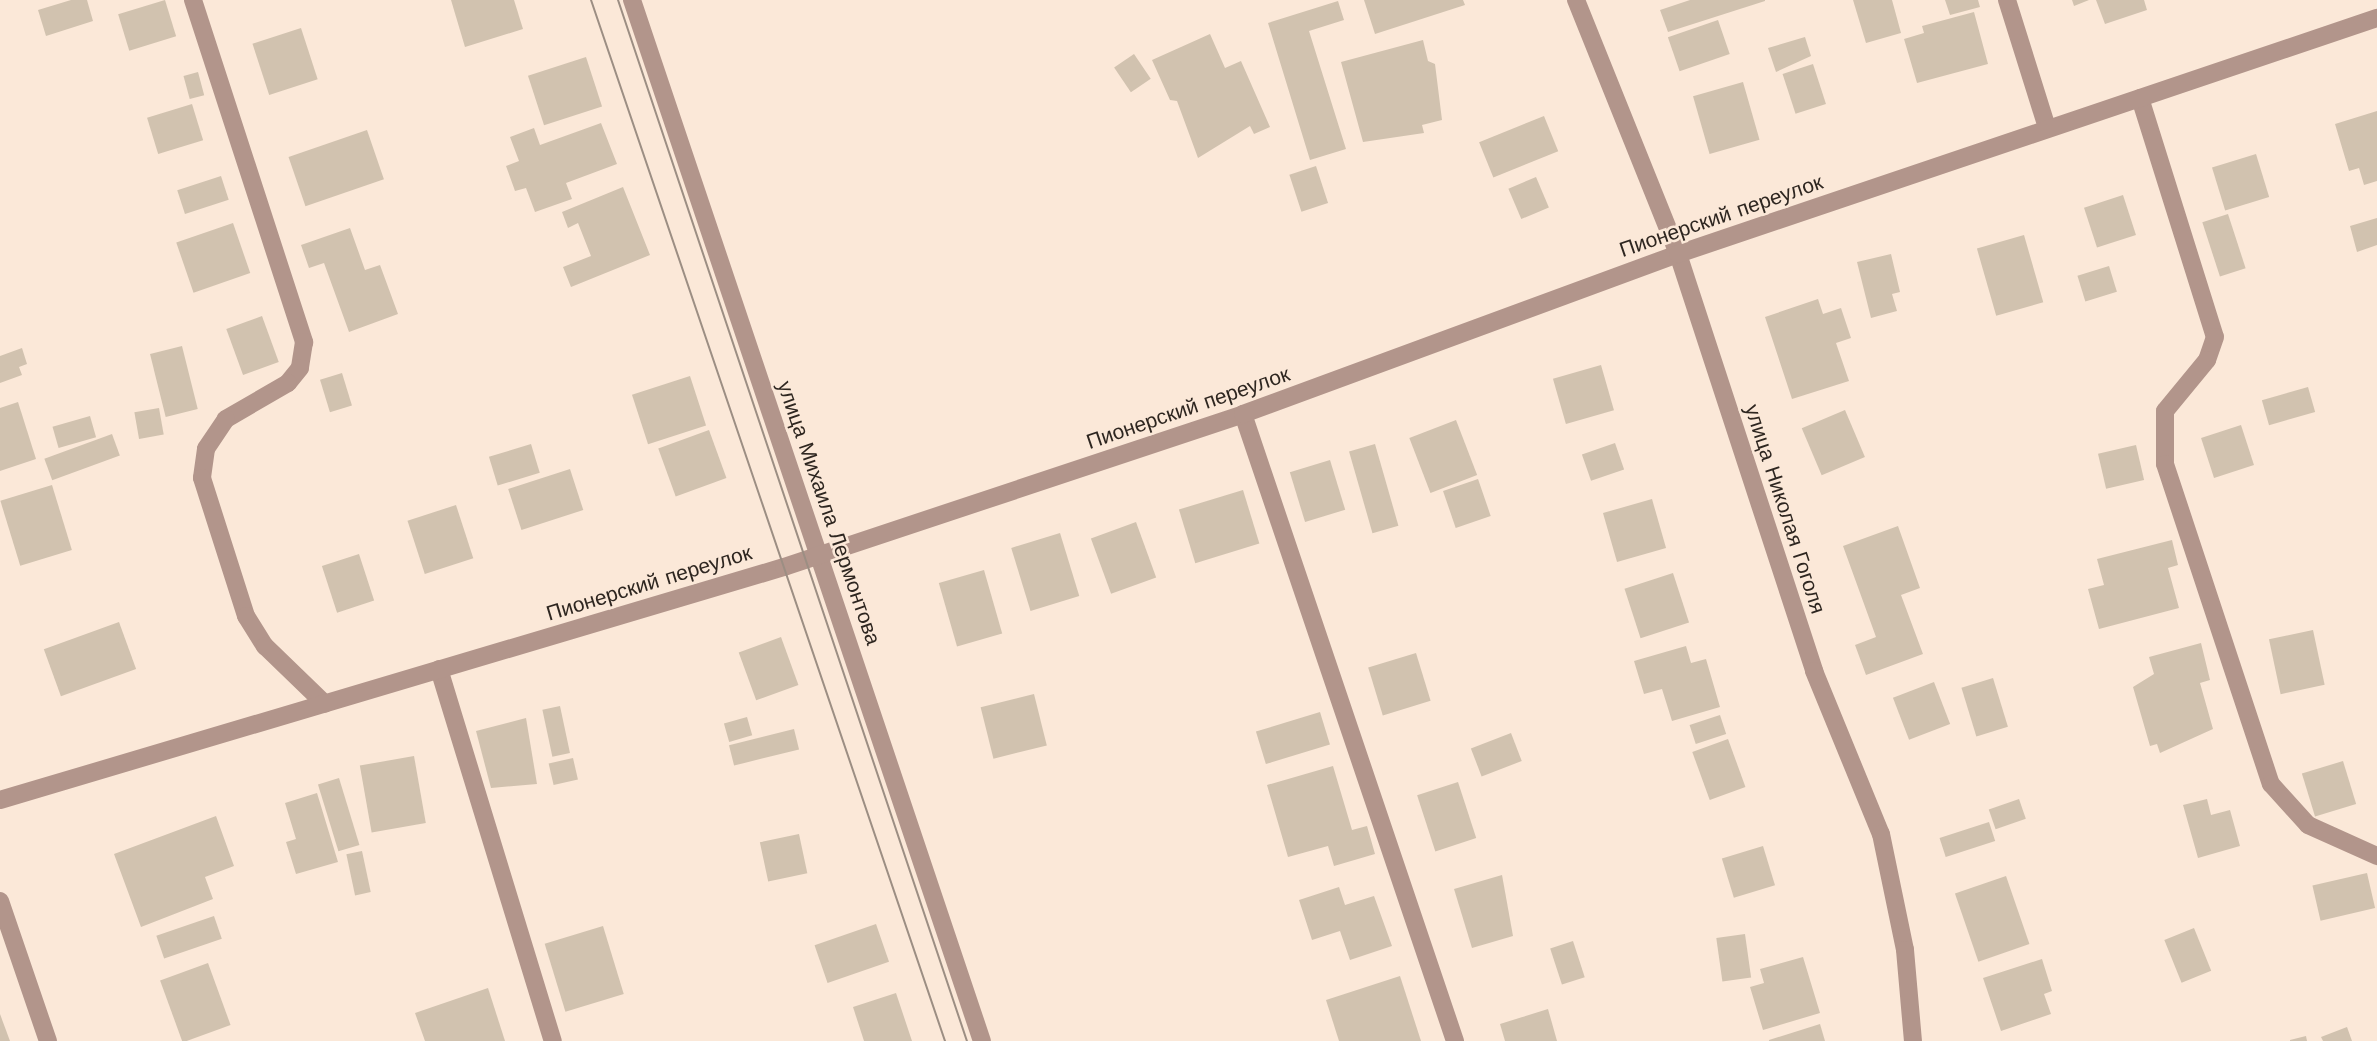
<!DOCTYPE html>
<html>
<head>
<meta charset="utf-8">
<style>
  body { margin:0 }
  #map { position:relative; width:2377px; height:1041px; overflow:hidden; background:#fbe8d8; font-family:"Work Sans",sans-serif }
  div>[style] { position:absolute }
  [style*='--x'] { left:calc(var(--x)*1px); top:calc(var(--y)*1px); width:calc(var(--w)*1px); rotate:calc(var(--a)*1deg) }
  .building>* { inset:0; background:#d1c2af; transform-origin:0 0 }
  .service>* { height:18px; margin:-9px; padding:0 9px; transform-origin:9px; border-radius:9px; background:#b2958b }
  .minor>* { height:18px; margin:-9px; padding:0 9px; transform-origin:9px; border-radius:9px; background:#b2958b }
  .tertiary>* { height:18px; margin:-9px; padding:0 9px; transform-origin:9px; border-radius:9px; background:#b2958b }
  .tram>* { height:2px; margin:-1px; padding:0 1px; transform-origin:1px; border-radius:1px; background:#9c8e83 }
  span { translate:-50% -50%; white-space:nowrap; text-align:center; line-height:1.15; -webkit-text-stroke:5px #fbe8d8; paint-order:stroke }
  .street-label { font-size:21px; color:#2e2620 }
</style>
</head>
<body>
<div id="map">
  <div class="building">
    <i style="clip-path:polygon(71px 0,87px 0,93px 21px,46px 36px,38px 10px)"></i>
    <i style="left:165px;top:0;width:38px;height:49px;rotate:73deg"></i>
    <i style="clip-path:polygon(451px 0,514px 0,523px 29px,465px 47px)"></i>
    <i style="clip-path:polygon(1364px 0,1463px 0,1465px 5px,1375px 34px)"></i>
    <i style="clip-path:polygon(1690px 0,1765px 0,1765px 1px,1668px 32px,1660px 10px)"></i>
    <i style="clip-path:polygon(1853px 0,1892px 0,1901px 33px,1866px 43px)"></i>
    <i style="clip-path:polygon(1945px 0,1978px 0,1980px 7px,1950px 15px)"></i>
    <i style="clip-path:polygon(2072px 0,2089px 0,2074px 6px)"></i>
    <i style="clip-path:polygon(2096px 0,2144px 0,2147px 10px,2105px 24px)"></i>
    <i style="clip-path:polygon(1338px 1px,1344px 20px,1309px 31px,1346px 149px,1310px 160px,1268px 23px)"></i>
    <i style="clip-path:polygon(1974px 12px,1988px 64px,1917px 83px,1904px 39px,1924px 33px,1922px 26px)"></i>
    <i style="left:1718px;top:20px;width:36px;height:53px;rotate:71deg"></i>
    <i style="left:301px;top:28px;width:54px;height:51px;rotate:72deg"></i>
    <i style="clip-path:polygon(1210px 34px,1225px 68px,1241px 61px,1270px 127px,1254px 134px,1250px 126px,1198px 158px,1177px 101px,1170px 100px,1152px 60px)"></i>
    <i style="clip-path:polygon(1805px 37px,1811px 56px,1776px 72px,1768px 48px)"></i>
    <i style="clip-path:polygon(1423px 40px,1428px 61px,1435px 64px,1442px 120px,1422px 125px,1424px 133px,1363px 142px,1341px 62px)"></i>
    <i style="left:1134px;top:54px;width:30px;height:24px;rotate:56deg"></i>
    <i style="left:586px;top:57px;width:52px;height:61px;rotate:72deg"></i>
    <i style="left:1813px;top:64px;width:42px;height:32px;rotate:72deg"></i>
    <i style="left:198px;top:72px;width:24px;height:15px;rotate:75deg"></i>
    <i style="left:1743px;top:82px;width:60px;height:52px;rotate:74deg"></i>
    <i style="left:192px;top:104px;width:38px;height:47px;rotate:73deg"></i>
    <i style="clip-path:polygon(2377px 111px,2377px 181px,2364px 185px,2359px 168px,2349px 171px,2335px 124px)"></i>
    <i style="left:1544px;top:116px;width:38px;height:70px;rotate:68deg"></i>
    <i style="clip-path:polygon(601px 123px,617px 164px,566px 183px,572px 199px,535px 212px,526px 188px,515px 191px,506px 166px,519px 161px,510px 137px,534px 128px,540px 145px)"></i>
    <i style="left:367px;top:130px;width:52px;height:83px;rotate:71deg"></i>
    <i style="left:2256px;top:154px;width:45px;height:46px;rotate:73deg"></i>
    <i style="left:1316px;top:166px;width:39px;height:28px;rotate:72deg"></i>
    <i style="left:221px;top:176px;width:25px;height:46px;rotate:72deg"></i>
    <i style="left:1536px;top:177px;width:33px;height:30px;rotate:67deg"></i>
    <i style="clip-path:polygon(623px 187px,650px 255px,571px 287px,563px 267px,591px 256px,578px 223px,568px 228px,562px 212px)"></i>
    <i style="left:2123px;top:195px;width:42px;height:41px;rotate:72deg"></i>
    <i style="left:2228px;top:214px;width:57px;height:27px;rotate:72deg"></i>
    <i style="clip-path:polygon(2377px 218px,2377px 245px,2357px 252px,2350px 226px)"></i>
    <i style="left:233px;top:223px;width:53px;height:60px;rotate:71deg"></i>
    <i style="clip-path:polygon(350px 228px,365px 270px,380px 265px,398px 314px,349px 332px,324px 263px,309px 268px,301px 245px)"></i>
    <i style="left:2024px;top:235px;width:70px;height:49px;rotate:74deg"></i>
    <i style="clip-path:polygon(1891px 254px,1900px 292px,1892px 294px,1897px 311px,1871px 318px,1857px 262px)"></i>
    <i style="left:2109px;top:266px;width:27px;height:33px;rotate:73deg"></i>
    <i style="clip-path:polygon(1818px 299px,1823px 314px,1841px 308px,1851px 338px,1836px 343px,1849px 381px,1792px 399px,1765px 317px)"></i>
    <i style="left:262px;top:316px;width:49px;height:38px;rotate:70deg"></i>
    <i style="left:182px;top:346px;width:65px;height:33px;rotate:76deg"></i>
    <i style="clip-path:polygon(22px 348px,27px 364px,19px 367px,22px 375px,0 383px,0 356px)"></i>
    <i style="left:1601px;top:365px;width:47px;height:50px;rotate:74deg"></i>
    <i style="left:342px;top:373px;width:34px;height:23px;rotate:73deg"></i>
    <i style="left:690px;top:376px;width:52px;height:61px;rotate:72deg"></i>
    <i style="left:2308px;top:387px;width:26px;height:48px;rotate:74deg"></i>
    <i style="clip-path:polygon(18px 402px,36px 459px,0 471px,0 408px)"></i>
    <i style="left:159px;top:408px;width:27px;height:25px;rotate:80deg"></i>
    <i style="left:1845px;top:410px;width:51px;height:47px;rotate:67deg"></i>
    <i style="left:90px;top:416px;width:22px;height:39px;rotate:74deg"></i>
    <i style="left:1456px;top:420px;width:59px;height:50px;rotate:69deg"></i>
    <i style="left:2241px;top:425px;width:42px;height:42px;rotate:72deg"></i>
    <i style="left:709px;top:430px;width:51px;height:54px;rotate:70deg"></i>
    <i style="left:112px;top:434px;width:23px;height:72px;rotate:70deg"></i>
    <i style="left:1615px;top:443px;width:28px;height:35px;rotate:71deg"></i>
    <i style="left:531px;top:444px;width:30px;height:44px;rotate:73deg"></i>
    <i style="left:1375px;top:444px;width:85px;height:27px;rotate:74deg"></i>
    <i style="left:2136px;top:445px;width:36px;height:39px;rotate:77deg"></i>
    <i style="left:1330px;top:460px;width:52px;height:42px;rotate:73deg"></i>
    <i style="left:570px;top:469px;width:43px;height:65px;rotate:72deg"></i>
    <i style="left:1478px;top:479px;width:39px;height:37px;rotate:71deg"></i>
    <i style="left:52px;top:485px;width:68px;height:54px;rotate:73deg"></i>
    <i style="left:1243px;top:490px;width:56px;height:67px;rotate:73deg"></i>
    <i style="left:1652px;top:499px;width:51px;height:51px;rotate:74deg"></i>
    <i style="left:456px;top:505px;width:56px;height:51px;rotate:72deg"></i>
    <i style="left:1136px;top:522px;width:59px;height:48px;rotate:70deg"></i>
    <i style="clip-path:polygon(1898px 526px,1920px 588px,1901px 595px,1923px 654px,1866px 675px,1855px 645px,1876px 637px,1843px 546px)"></i>
    <i style="left:1060px;top:533px;width:66px;height:51px;rotate:73deg"></i>
    <i style="clip-path:polygon(2172px 540px,2178px 565px,2168px 568px,2179px 608px,2099px 629px,2088px 589px,2104px 585px,2097px 559px)"></i>
    <i style="left:359px;top:554px;width:49px;height:39px;rotate:72deg"></i>
    <i style="left:984px;top:570px;width:66px;height:47px;rotate:74deg"></i>
    <i style="left:1673px;top:573px;width:52px;height:51px;rotate:72deg"></i>
    <i style="left:119px;top:622px;width:50px;height:80px;rotate:70deg"></i>
    <i style="left:2313px;top:630px;width:56px;height:45px;rotate:78deg"></i>
    <i style="left:781px;top:637px;width:51px;height:45px;rotate:70deg"></i>
    <i style="clip-path:polygon(2201px 643px,2210px 680px,2200px 683px,2213px 729px,2160px 753px,2157px 744px,2150px 746px,2133px 687px,2154px 674px,2149px 657px)"></i>
    <i style="clip-path:polygon(1686px 646px,1691px 663px,1706px 659px,1720px 707px,1672px 721px,1662px 689px,1644px 694px,1634px 661px)"></i>
    <i style="left:1416px;top:653px;width:50px;height:50px;rotate:73deg"></i>
    <i style="left:1993px;top:678px;width:51px;height:33px;rotate:73deg"></i>
    <i style="left:1934px;top:682px;width:45px;height:44px;rotate:69deg"></i>
    <i style="left:1034px;top:694px;width:53px;height:55px;rotate:76deg"></i>
    <i style="left:560px;top:706px;width:48px;height:18px;rotate:78deg"></i>
    <i style="left:1320px;top:712px;width:34px;height:67px;rotate:73deg"></i>
    <i style="left:1720px;top:715px;width:20px;height:32px;rotate:72deg"></i>
    <i style="left:747px;top:717px;width:19px;height:24px;rotate:74deg"></i>
    <i style="clip-path:polygon(526px 718px,537px 784px,491px 788px,476px 731px)"></i>
    <i style="left:794px;top:729px;width:21px;height:67px;rotate:76deg"></i>
    <i style="left:1511px;top:733px;width:30px;height:43px;rotate:69deg"></i>
    <i style="left:1728px;top:739px;width:51px;height:38px;rotate:70deg"></i>
    <i style="left:414px;top:756px;width:68px;height:55px;rotate:80deg"></i>
    <i style="left:573px;top:758px;width:22px;height:25px;rotate:77deg"></i>
    <i style="left:2343px;top:761px;width:45px;height:43px;rotate:73deg"></i>
    <i style="clip-path:polygon(1333px 766px,1352px 830px,1367px 826px,1375px 854px,1334px 866px,1328px 846px,1288px 857px,1267px 785px)"></i>
    <i style="left:339px;top:778px;width:70px;height:22px;rotate:73deg"></i>
    <i style="left:1458px;top:782px;width:59px;height:43px;rotate:72deg"></i>
    <i style="clip-path:polygon(317px 793px,338px 862px,296px 874px,286px 842px,296px 839px,285px 803px)"></i>
    <i style="left:2019px;top:799px;width:21px;height:32px;rotate:71deg"></i>
    <i style="clip-path:polygon(2207px 799px,2211px 815px,2230px 810px,2240px 846px,2198px 858px,2183px 805px)"></i>
    <i style="clip-path:polygon(216px 816px,234px 866px,205px 877px,213px 899px,141px 927px,114px 854px)"></i>
    <i style="left:1989px;top:822px;width:20px;height:52px;rotate:72deg"></i>
    <i style="left:799px;top:834px;width:40px;height:40px;rotate:78deg"></i>
    <i style="left:1763px;top:846px;width:41px;height:43px;rotate:73deg"></i>
    <i style="left:362px;top:851px;width:42px;height:16px;rotate:78deg"></i>
    <i style="left:2367px;top:873px;width:36px;height:56px;rotate:77deg"></i>
    <i style="clip-path:polygon(1502px 875px,1513px 936px,1472px 948px,1454px 889px)"></i>
    <i style="left:2006px;top:876px;width:72px;height:54px;rotate:71deg"></i>
    <i style="clip-path:polygon(1339px 887px,1345px 905px,1374px 896px,1392px 946px,1350px 960px,1340px 931px,1312px 940px,1299px 900px)"></i>
    <i style="left:214px;top:916px;width:24px;height:61px;rotate:71deg"></i>
    <i style="left:876px;top:924px;width:40px;height:65px;rotate:71deg"></i>
    <i style="left:603px;top:926px;width:71px;height:61px;rotate:73deg"></i>
    <i style="left:2194px;top:928px;width:46px;height:32px;rotate:68deg"></i>
    <i style="left:1745px;top:934px;width:44px;height:29px;rotate:82deg"></i>
    <i style="left:1573px;top:941px;width:38px;height:24px;rotate:72deg"></i>
    <i style="clip-path:polygon(1803px 957px,1820px 1013px,1763px 1030px,1750px 987px,1764px 983px,1760px 969px)"></i>
    <i style="clip-path:polygon(2042px 959px,2052px 991px,2044px 994px,2051px 1014px,2001px 1031px,1983px 978px)"></i>
    <i style="left:208px;top:963px;width:66px;height:51px;rotate:70deg"></i>
    <i style="clip-path:polygon(1400px 976px,1421px 1041px,1339px 1041px,1326px 1000px)"></i>
    <i style="clip-path:polygon(488px 988px,505px 1041px,425px 1041px,415px 1013px)"></i>
    <i style="clip-path:polygon(896px 993px,912px 1041px,864px 1041px,853px 1007px)"></i>
    <i style="clip-path:polygon(1548px 1009px,1557px 1041px,1505px 1041px,1500px 1024px)"></i>
    <i style="clip-path:polygon(0 1014px,10px 1041px,0 1041px)"></i>
    <i style="clip-path:polygon(1820px 1024px,1825px 1041px,1769px 1041px,1769px 1040px)"></i>
    <i style="clip-path:polygon(2347px 1027px,2352px 1041px,2323px 1041px,2321px 1037px)"></i>
    <i style="clip-path:polygon(2306px 1036px,2307px 1041px,2290px 1041px,2290px 1040px)"></i>
  </div>
  <div class="service">
    <i style="--x:193;--y:0;--w:360;--a:72"></i>
    <i style="--x:304;--y:342;--w:26;--a:99"></i>
    <i style="--x:300;--y:368;--w:19;--a:129"></i>
    <i style="--x:288;--y:383;--w:72;--a:149.9"></i>
    <i style="--x:226;--y:419;--w:36;--a:124"></i>
    <i style="--x:206;--y:449;--w:29;--a:98"></i>
    <i style="--x:202;--y:478;--w:145;--a:72.3"></i>
    <i style="--x:246;--y:616;--w:36;--a:58"></i>
    <i style="--x:265;--y:646;--w:83;--a:44"></i>
    <i style="--x:2007;--y:0;--w:134;--a:72.6"></i>
    <i style="--x:2140;--y:98;--w:250;--a:72.6"></i>
    <i style="--x:2215;--y:337;--w:24;--a:109"></i>
    <i style="--x:2207;--y:360;--w:66;--a:129.5"></i>
    <i style="--x:2165;--y:411;--w:53;--a:90"></i>
    <i style="--x:2165;--y:464;--w:337;--a:71.7"></i>
    <i style="--x:2271;--y:784;--w:55;--a:47.9"></i>
    <i style="--x:2308;--y:825;--w:76;--a:24.2"></i>
    <i style="--x:1243;--y:414;--w:662;--a:71.32"></i>
    <i style="--x:439;--y:669;--w:389;--a:73"></i>
  </div>
  <div class="minor">
    <i style="--x:632;--y:0;--w:1098;--a:71.42"></i>
    <i style="--x:1576;--y:0;--w:274;--a:68.1"></i>
    <i style="--x:1678;--y:254;--w:439;--a:71.9"></i>
    <i style="--x:1814;--y:671;--w:176;--a:67.7"></i>
    <i style="--x:1881;--y:834;--w:118;--a:78.3"></i>
    <i style="--x:1905;--y:950;--w:91;--a:85"></i>
    <i style="--x:0;--y:800;--w:818;--a:-16.55"></i>
    <i style="--x:784;--y:567;--w:484;--a:-18.4"></i>
    <i style="--x:1243;--y:414;--w:463;--a:-20.2"></i>
    <i style="--x:1678;--y:254;--w:738;--a:-18.66"></i>
  </div>
  <div class="tertiary">
    <i style="--x:0;--y:901;--w:148;--a:71.1"></i>
  </div>
  <div class="tram">
    <i style="--x:591;--y:0;--w:1100;--a:71.22"></i>
    <i style="--x:618;--y:0;--w:1098;--a:71.47"></i>
  </div>
  <div class="street-label">
    <span style="left:1721px;top:216px;rotate:-19deg">Пионерский переулок</span>
    <span style="left:1188px;top:408px;rotate:-19deg">Пионерский переулок</span>
    <span style="left:1785px;top:509px;rotate:72deg">улица Николая Гоголя</span>
    <span style="left:829px;top:513px;rotate:71deg">улица Михаила Лермонтова</span>
    <span style="left:649px;top:583px;rotate:-17deg">Пионерский переулок</span>
  </div>
</div>
</body>
</html>
